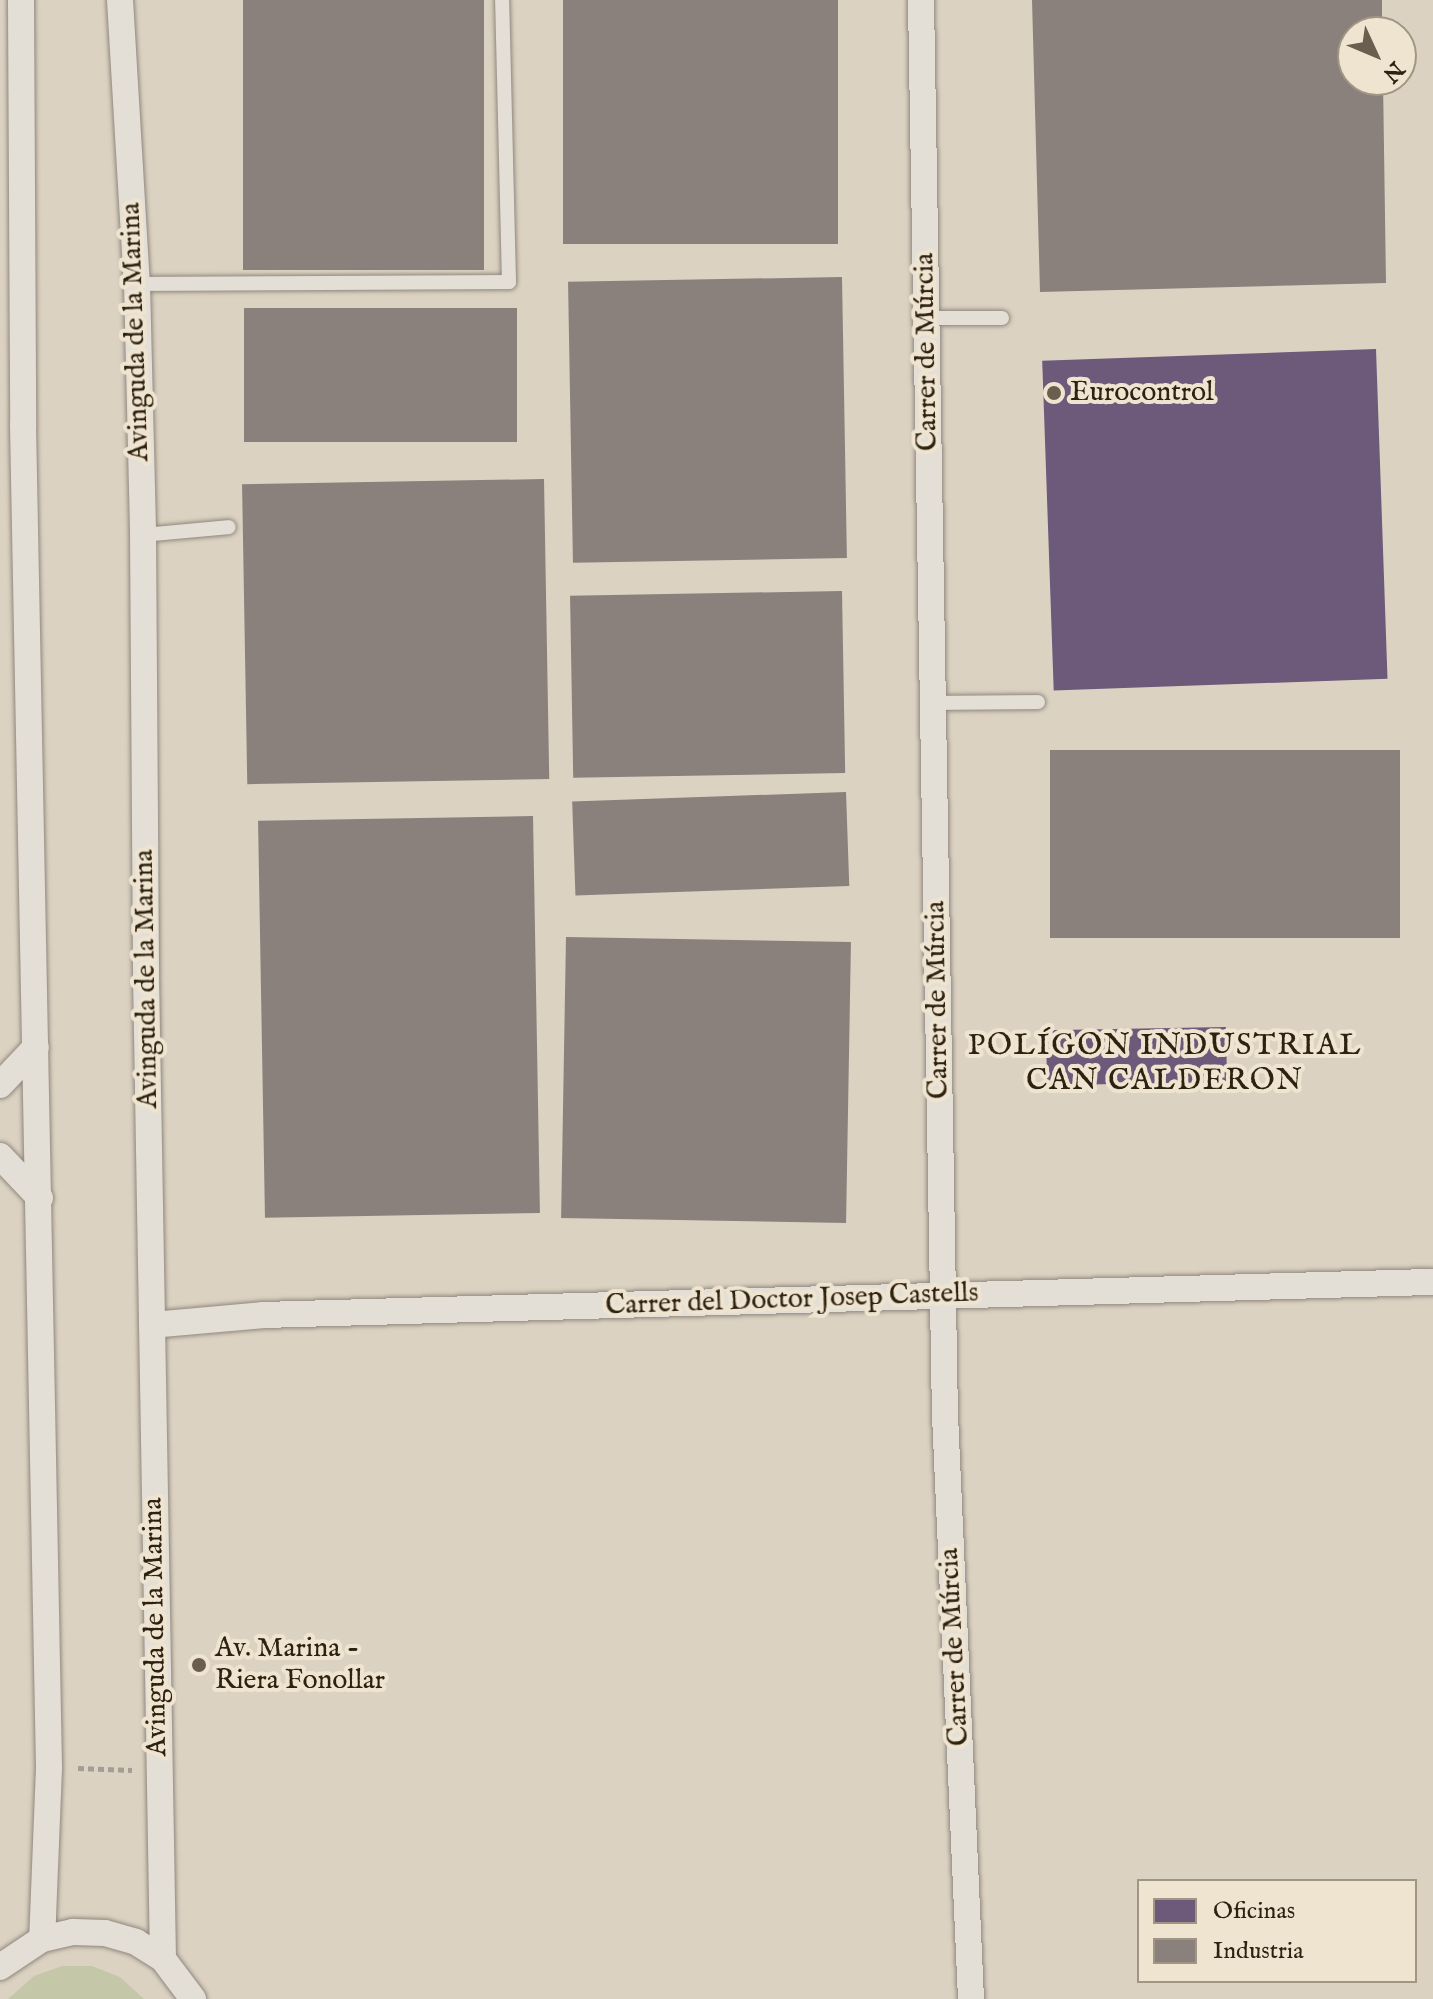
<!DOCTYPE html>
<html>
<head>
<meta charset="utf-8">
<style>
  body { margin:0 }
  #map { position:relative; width:1433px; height:1999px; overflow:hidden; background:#dcd2c2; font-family:"IM FELL English",serif }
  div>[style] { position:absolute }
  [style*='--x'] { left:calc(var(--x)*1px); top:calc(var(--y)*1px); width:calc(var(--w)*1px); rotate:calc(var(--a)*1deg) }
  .green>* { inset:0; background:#c4c7a8 }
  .offices>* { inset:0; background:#6d597a; transform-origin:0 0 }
  .industry>* { inset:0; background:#8a817c; transform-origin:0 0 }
  .path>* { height:5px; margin-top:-2.5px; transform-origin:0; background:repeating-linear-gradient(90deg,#a29d95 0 6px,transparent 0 10px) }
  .roads { filter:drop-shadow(0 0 2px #8f887d) drop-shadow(0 0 2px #8f887d) }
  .lane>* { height:14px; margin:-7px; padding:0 7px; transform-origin:7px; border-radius:7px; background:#e4dfd6 }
  .street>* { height:26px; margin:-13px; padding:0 13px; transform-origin:13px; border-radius:13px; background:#e4dfd6 }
  .dots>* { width:22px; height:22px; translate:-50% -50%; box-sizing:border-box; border:4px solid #efe4d0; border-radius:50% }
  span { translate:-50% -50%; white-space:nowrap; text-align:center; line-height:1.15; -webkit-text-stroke:8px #efe4d0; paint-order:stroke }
  .street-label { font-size:28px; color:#2d2111 }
  .poi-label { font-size:28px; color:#2d2111 }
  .left { translate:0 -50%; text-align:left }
  .neighbourhood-label { font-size:30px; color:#2d2111; letter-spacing:2px }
  .legend { position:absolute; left:1137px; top:1879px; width:280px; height:104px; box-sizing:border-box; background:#efe4d0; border:2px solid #a19684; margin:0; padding:10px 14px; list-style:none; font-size:24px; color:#2d2111 }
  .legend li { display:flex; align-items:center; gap:16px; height:40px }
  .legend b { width:40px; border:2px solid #a19684 }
  .north { position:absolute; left:1337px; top:16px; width:80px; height:80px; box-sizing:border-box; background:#efe4d0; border:2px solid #a19684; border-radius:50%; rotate:134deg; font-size:22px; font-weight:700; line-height:32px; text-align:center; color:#2d2111 }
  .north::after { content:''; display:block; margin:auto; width:28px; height:36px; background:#6a5f4f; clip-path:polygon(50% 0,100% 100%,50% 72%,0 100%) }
</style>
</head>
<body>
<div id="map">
  <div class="green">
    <i style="clip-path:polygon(62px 1966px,92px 1966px,120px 1977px,144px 1999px,8px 1999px,34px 1976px)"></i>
  </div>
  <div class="offices">
    <i style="left:1376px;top:349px;width:330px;height:334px;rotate:88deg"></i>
    <i style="left:1226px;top:1027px;width:55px;height:180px;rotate:89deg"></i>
  </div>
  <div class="industry">
    <i style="left:243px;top:0;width:241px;height:270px"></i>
    <i style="left:563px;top:0;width:275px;height:244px"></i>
    <i style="clip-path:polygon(1032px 0,1382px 0,1382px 32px,1353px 32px,1353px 80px,1383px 80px,1386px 283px,1040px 292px)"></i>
    <i style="left:842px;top:277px;width:281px;height:274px;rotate:89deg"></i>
    <i style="left:517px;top:308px;width:134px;height:273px;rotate:90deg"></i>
    <i style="left:544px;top:479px;width:300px;height:302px;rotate:89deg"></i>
    <i style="left:842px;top:591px;width:182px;height:272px;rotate:89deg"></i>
    <i style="left:1400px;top:750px;width:188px;height:350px;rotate:90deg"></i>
    <i style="left:846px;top:792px;width:94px;height:274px;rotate:88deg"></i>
    <i style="left:533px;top:816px;width:397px;height:275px;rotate:89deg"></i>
    <i style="left:566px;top:937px;width:285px;height:281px;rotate:1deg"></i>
  </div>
  <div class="path">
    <i style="--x:78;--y:1768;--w:54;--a:2.1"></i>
  </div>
  <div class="roads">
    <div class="lane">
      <i style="--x:137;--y:284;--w:372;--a:-0.3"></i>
      <i style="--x:509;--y:282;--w:282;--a:-91.4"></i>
      <i style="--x:926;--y:318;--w:76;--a:0"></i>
      <i style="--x:143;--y:535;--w:86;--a:-5.3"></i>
      <i style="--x:933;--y:703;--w:105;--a:-0.5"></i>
    </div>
    <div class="street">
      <i style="--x:21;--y:0;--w:425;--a:89.7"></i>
      <i style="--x:23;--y:425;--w:1343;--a:88.89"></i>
      <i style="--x:49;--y:1768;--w:171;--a:92.3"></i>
      <i style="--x:120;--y:0;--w:285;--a:86.6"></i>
      <i style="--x:137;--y:284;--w:251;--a:88.6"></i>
      <i style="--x:143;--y:535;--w:440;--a:89.6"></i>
      <i style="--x:146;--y:975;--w:984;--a:89.01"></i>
      <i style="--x:921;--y:0;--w:1415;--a:89.03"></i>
      <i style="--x:945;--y:1415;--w:585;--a:87.45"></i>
      <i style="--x:0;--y:1085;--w:52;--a:-46.5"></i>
      <i style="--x:0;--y:1156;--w:58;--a:46.4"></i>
      <i style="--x:152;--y:1325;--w:111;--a:-5.1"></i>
      <i style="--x:263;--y:1315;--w:1170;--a:-1.62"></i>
      <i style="--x:0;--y:1967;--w:50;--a:-33.7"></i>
      <i style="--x:42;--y:1939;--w:32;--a:-13"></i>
      <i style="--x:73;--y:1932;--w:32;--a:2"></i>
      <i style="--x:105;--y:1933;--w:32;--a:16"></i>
      <i style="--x:136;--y:1942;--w:32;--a:32"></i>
      <i style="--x:163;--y:1959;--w:50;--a:53.1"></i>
    </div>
  </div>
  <div class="dots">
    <i style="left:1054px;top:393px;background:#6a5f4f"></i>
    <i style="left:199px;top:1665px;background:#6a5f4f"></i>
  </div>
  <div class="street-label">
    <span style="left:136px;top:332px;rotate:-92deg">Avinguda de la Marina</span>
    <span style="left:927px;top:352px;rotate:-91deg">Carrer de Múrcia</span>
    <span style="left:147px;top:979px;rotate:-91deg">Avinguda de la Marina</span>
    <span style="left:938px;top:1000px;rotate:-91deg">Carrer de Múrcia</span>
    <span style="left:792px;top:1300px;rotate:-2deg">Carrer del Doctor Josep Castells</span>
    <span style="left:156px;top:1627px;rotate:-91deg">Avinguda de la Marina</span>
    <span style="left:955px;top:1647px;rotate:-93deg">Carrer de Múrcia</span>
  </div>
  <div class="poi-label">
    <span class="left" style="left:1070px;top:393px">Eurocontrol</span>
    <span class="left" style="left:215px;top:1665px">Av. Marina -<br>Riera Fonollar</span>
  </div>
  <div class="neighbourhood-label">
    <span style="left:1165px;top:1063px">POLÍGON INDUSTRIAL<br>CAN CALDERON</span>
  </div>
  <ul class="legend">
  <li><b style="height:22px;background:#6d597a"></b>Oficinas</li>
  <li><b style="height:22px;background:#8a817c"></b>Industria</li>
  </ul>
  <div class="north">N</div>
</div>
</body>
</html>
